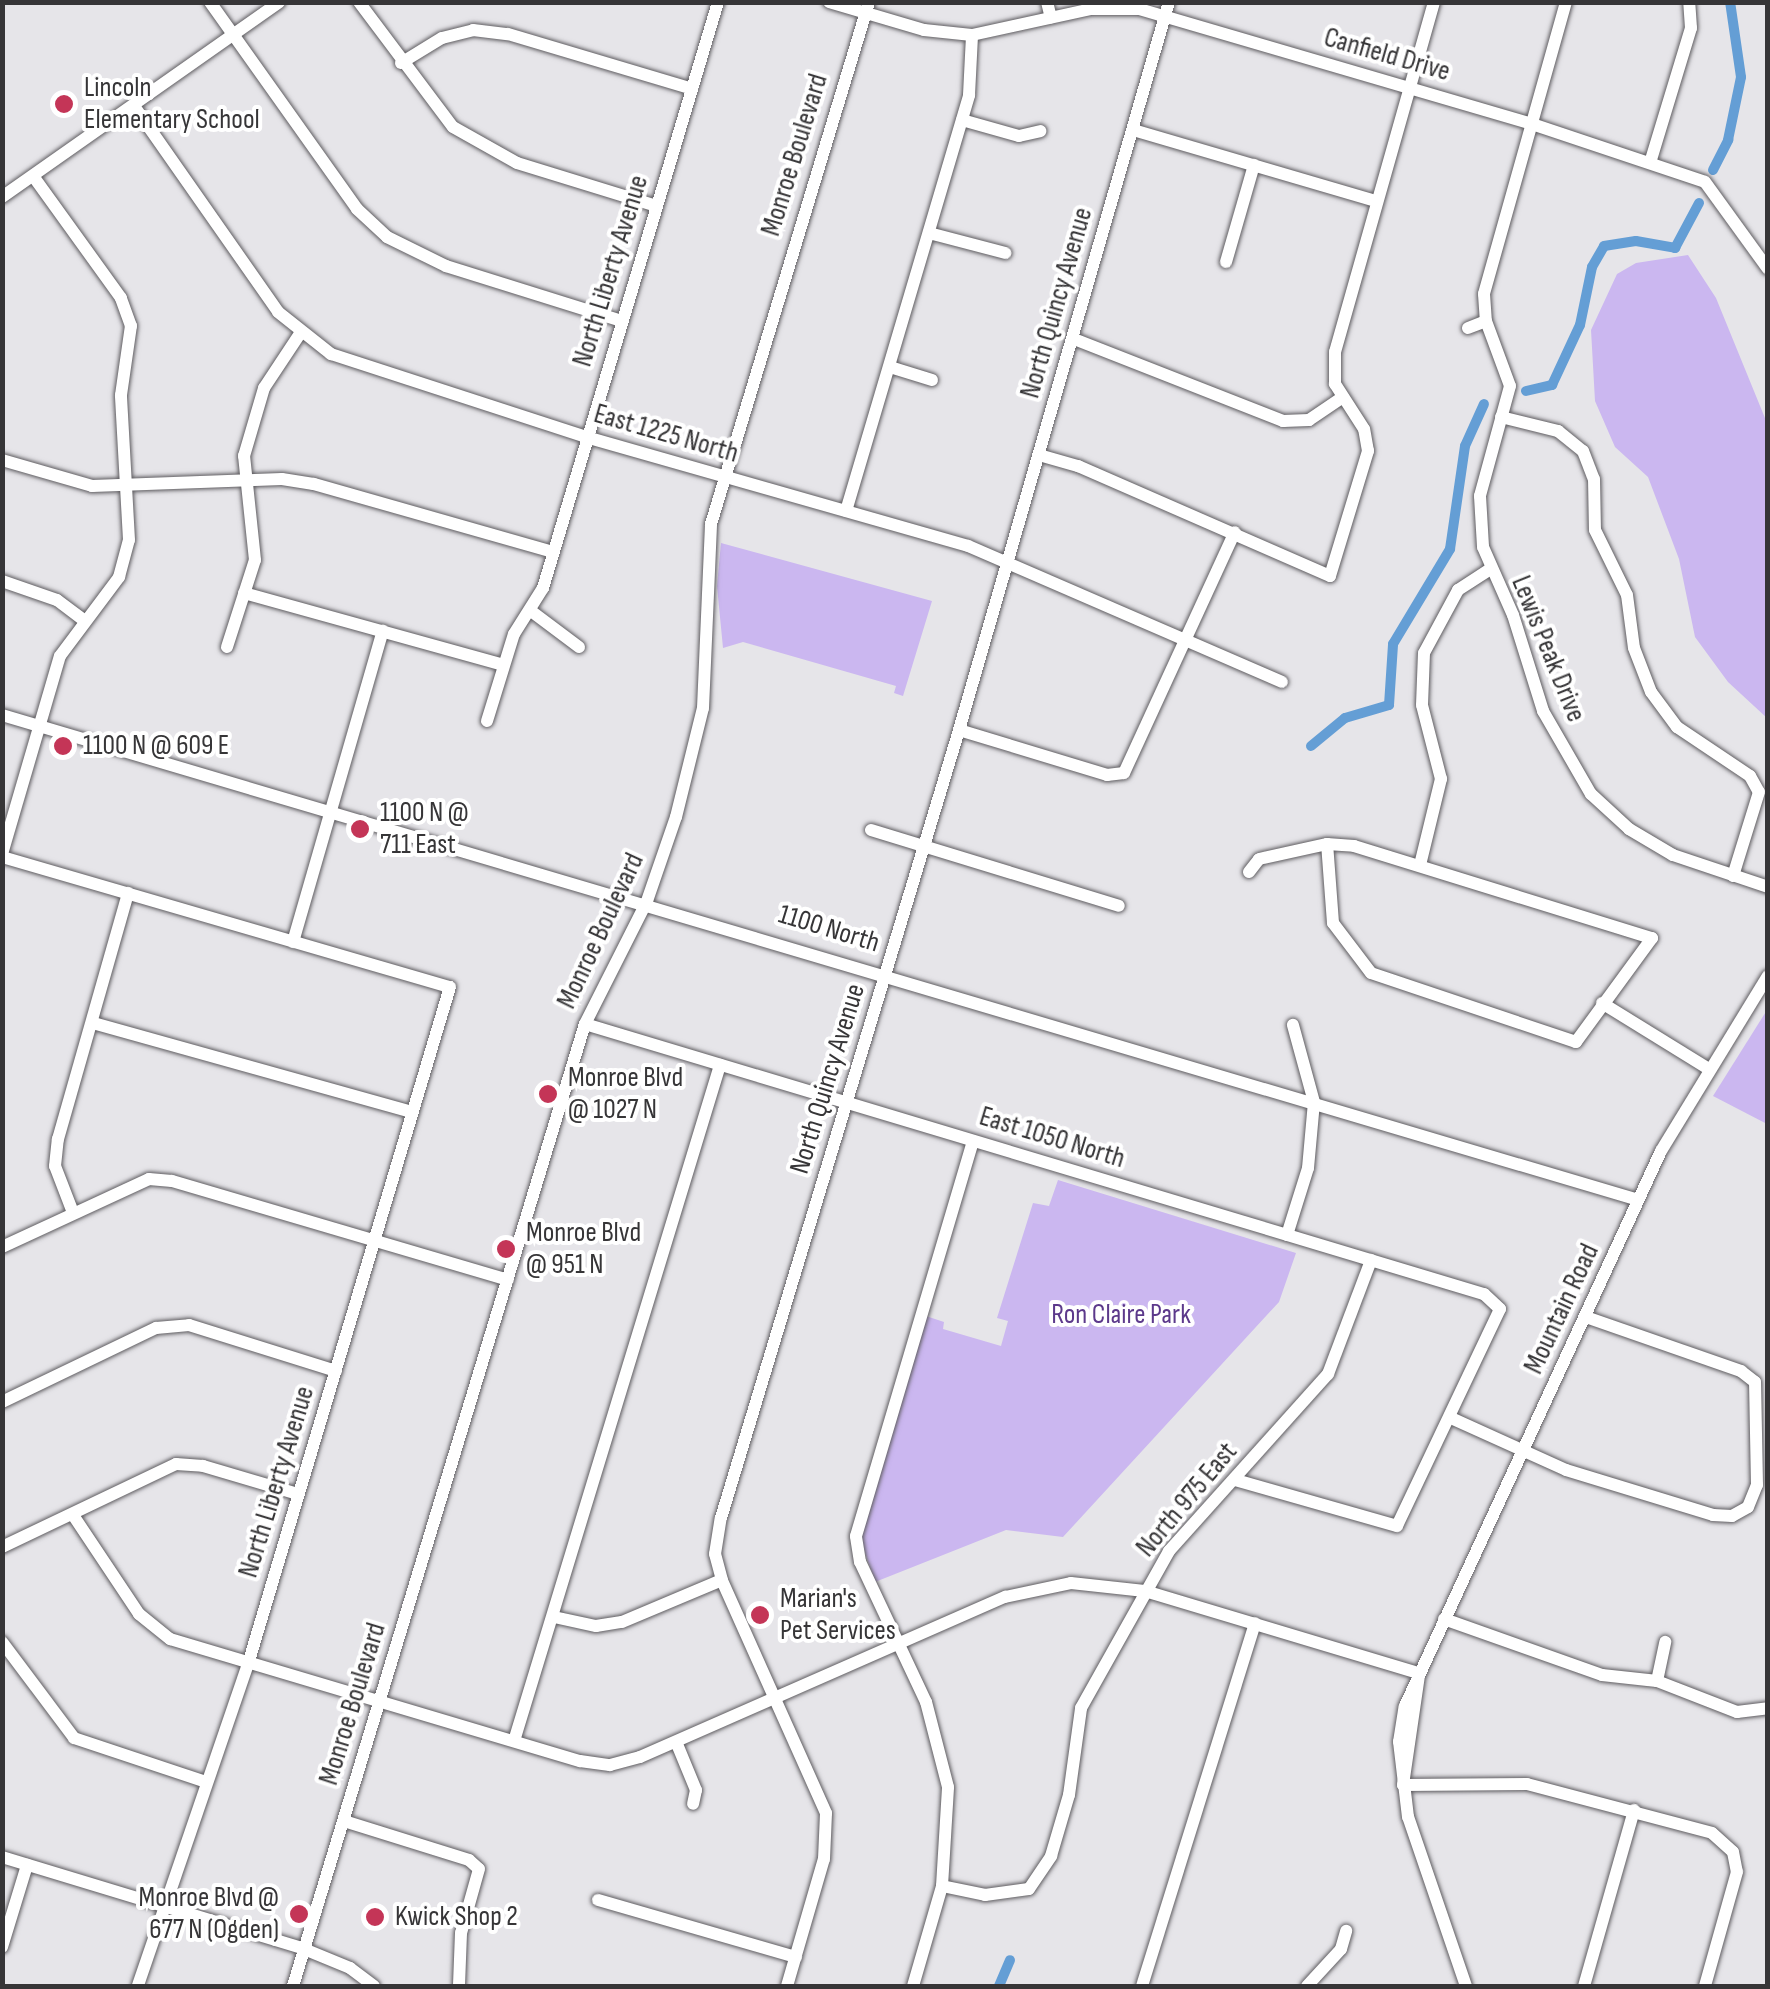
<!DOCTYPE html>
<html>
<head>
<meta charset="utf-8">
<style>
  body { margin:0 }
  #map { position:relative; width:1770px; height:1989px; overflow:hidden; background:#e6e5e9; font-family:"Sofia Sans Condensed",sans-serif }
  div>[style] { position:absolute }
  [style*='--x'] { left:calc(var(--x)*1px); top:calc(var(--y)*1px); width:calc(var(--w)*1px); rotate:calc(var(--a)*1deg) }
  .green>* { inset:0; background:#cbb7f0 }
  .canal>* { height:10px; margin:-5px; padding:0 5px; transform-origin:5px; border-radius:5px; background:#649ed5 }
  .roads { filter:drop-shadow(0 0 2px #5e5c60) drop-shadow(0 0 2px #5e5c60) }
  .minor>* { height:12px; margin:-6px; padding:0 6px; transform-origin:6px; border-radius:6px; background:#fff }
  .dots>* { width:28px; height:28px; translate:-50% -50%; box-sizing:border-box; border:5px solid #fff; border-radius:50% }
  span { translate:-50% -50%; white-space:nowrap; text-align:center; line-height:1.15; -webkit-text-stroke:8px #fff; paint-order:stroke }
  .street-label { font-size:28px; color:#363537 }
  .poi-label { font-size:28px; color:#363537 }
  .left { translate:0 -50%; text-align:left }
  .right { translate:-100% -50%; text-align:right }
  .park-label { font-size:28px; color:#5c398b }
  .frame { position:absolute; inset:0; border:5px solid #363537; pointer-events:none }
</style>
</head>
<body>
<div id="map">
  <div class="green">
    <i style="clip-path:polygon(1688px 255px,1716px 298px,1767px 423px,1767px 718px,1728px 682px,1695px 637px,1679px 559px,1648px 477px,1615px 447px,1595px 401px,1591px 330px,1617px 274px,1636px 263px)"></i>
    <i style="clip-path:polygon(721px 543px,932px 601px,903px 696px,894px 693px,896px 686px,743px 642px,723px 648px,717px 586px)"></i>
    <i style="clip-path:polygon(1767px 1010px,1767px 1124px,1713px 1096px)"></i>
    <i style="clip-path:polygon(1058px 1180px,1296px 1253px,1279px 1302px,1063px 1537px,1006px 1530px,875px 1582px,860px 1538px,926px 1316px,944px 1322px,943px 1329px,1001px 1346px,1008px 1321px,997px 1318px,1033px 1203px,1049px 1206px)"></i>
  </div>
  <div class="canal">
    <i style="--x:1713;--y:170;--w:34;--a:-63"></i>
    <i style="--x:1728;--y:140;--w:64;--a:-78.3"></i>
    <i style="--x:1741;--y:77;--w:76;--a:-98.3"></i>
    <i style="--x:1526;--y:391;--w:27;--a:-13"></i>
    <i style="--x:1552;--y:385;--w:66;--a:-65"></i>
    <i style="--x:1580;--y:325;--w:59;--a:-78.3"></i>
    <i style="--x:1592;--y:267;--w:24;--a:-60"></i>
    <i style="--x:1604;--y:246;--w:32;--a:-9"></i>
    <i style="--x:1636;--y:241;--w:40;--a:10"></i>
    <i style="--x:1675;--y:248;--w:51;--a:-61.9"></i>
    <i style="--x:1311;--y:746;--w:44;--a:-39.5"></i>
    <i style="--x:1345;--y:718;--w:46;--a:-16.5"></i>
    <i style="--x:1389;--y:705;--w:61;--a:-86.2"></i>
    <i style="--x:1393;--y:644;--w:111;--a:-59"></i>
    <i style="--x:1450;--y:549;--w:104;--a:-81.7"></i>
    <i style="--x:1465;--y:446;--w:46;--a:-65.7"></i>
    <i style="--x:999;--y:1986;--w:28;--a:-67"></i>
  </div>
  <div class="roads">
    <div class="minor">
      <i style="--x:210;--y:2;--w:254;--a:54.6"></i>
      <i style="--x:357;--y:209;--w:41;--a:43"></i>
      <i style="--x:387;--y:237;--w:66;--a:26.2"></i>
      <i style="--x:446;--y:266;--w:184;--a:17.4"></i>
      <i style="--x:359;--y:2;--w:156;--a:53.1"></i>
      <i style="--x:453;--y:127;--w:73;--a:29.4"></i>
      <i style="--x:517;--y:163;--w:146;--a:17.1"></i>
      <i style="--x:829;--y:2;--w:99;--a:16.4"></i>
      <i style="--x:924;--y:30;--w:48;--a:5.9"></i>
      <i style="--x:972;--y:35;--w:122;--a:-12.3"></i>
      <i style="--x:1091;--y:9;--w:48;--a:0"></i>
      <i style="--x:1139;--y:9;--w:409;--a:16.3"></i>
      <i style="--x:1532;--y:124;--w:182;--a:18.5"></i>
      <i style="--x:1705;--y:182;--w:107;--a:54.1"></i>
      <i style="--x:1047;--y:2;--w:16;--a:76"></i>
      <i style="--x:1566;--y:2;--w:303;--a:105.7"></i>
      <i style="--x:1484;--y:294;--w:27;--a:86"></i>
      <i style="--x:1486;--y:321;--w:69;--a:69.7"></i>
      <i style="--x:1510;--y:386;--w:114;--a:105.3"></i>
      <i style="--x:1480;--y:496;--w:51;--a:86.6"></i>
      <i style="--x:1483;--y:547;--w:74;--a:66.2"></i>
      <i style="--x:1513;--y:615;--w:101;--a:72.6"></i>
      <i style="--x:1543;--y:711;--w:96;--a:60"></i>
      <i style="--x:1591;--y:794;--w:52;--a:42.6"></i>
      <i style="--x:1629;--y:829;--w:51;--a:30.6"></i>
      <i style="--x:1673;--y:855;--w:100;--a:18.6"></i>
      <i style="--x:401;--y:63;--w:48;--a:-31.4"></i>
      <i style="--x:442;--y:38;--w:32;--a:-14"></i>
      <i style="--x:473;--y:30;--w:35;--a:7"></i>
      <i style="--x:508;--y:34;--w:192;--a:16.6"></i>
      <i style="--x:134;--y:106;--w:251;--a:55"></i>
      <i style="--x:278;--y:312;--w:68;--a:38.4"></i>
      <i style="--x:331;--y:354;--w:268;--a:18"></i>
      <i style="--x:586;--y:437;--w:397;--a:15.9"></i>
      <i style="--x:968;--y:546;--w:342;--a:23.4"></i>
      <i style="--x:962;--y:120;--w:59;--a:15.7"></i>
      <i style="--x:1019;--y:136;--w:22;--a:-13"></i>
      <i style="--x:1133;--y:130;--w:253;--a:16.3"></i>
      <i style="--x:1650;--y:163;--w:141;--a:-73.1"></i>
      <i style="--x:1691;--y:28;--w:26;--a:-94"></i>
      <i style="--x:2;--y:197;--w:339;--a:-35.1"></i>
      <i style="--x:929;--y:233;--w:79;--a:14.7"></i>
      <i style="--x:1226;--y:262;--w:101;--a:-73.9"></i>
      <i style="--x:1468;--y:328;--w:19;--a:-21"></i>
      <i style="--x:1074;--y:339;--w:225;--a:21.4"></i>
      <i style="--x:1283;--y:421;--w:26;--a:-2"></i>
      <i style="--x:1309;--y:420;--w:41;--a:-34.1"></i>
      <i style="--x:890;--y:367;--w:44;--a:17.2"></i>
      <i style="--x:1501;--y:417;--w:59;--a:13.8"></i>
      <i style="--x:1558;--y:431;--w:32;--a:39"></i>
      <i style="--x:1583;--y:451;--w:30;--a:69"></i>
      <i style="--x:1594;--y:479;--w:51;--a:88.9"></i>
      <i style="--x:1595;--y:530;--w:72;--a:63.8"></i>
      <i style="--x:1627;--y:595;--w:53;--a:82.5"></i>
      <i style="--x:1634;--y:648;--w:47;--a:68.9"></i>
      <i style="--x:1651;--y:692;--w:44;--a:53.4"></i>
      <i style="--x:1677;--y:727;--w:88;--a:33.9"></i>
      <i style="--x:1750;--y:776;--w:18;--a:61"></i>
      <i style="--x:1759;--y:792;--w:88;--a:107.2"></i>
      <i style="--x:1039;--y:455;--w:41;--a:15.8"></i>
      <i style="--x:1078;--y:466;--w:275;--a:23.6"></i>
      <i style="--x:1330;--y:576;--w:131;--a:-73.1"></i>
      <i style="--x:1368;--y:451;--w:22;--a:-100"></i>
      <i style="--x:1364;--y:429;--w:54;--a:-122.8"></i>
      <i style="--x:1335;--y:384;--w:32;--a:-90"></i>
      <i style="--x:1335;--y:352;--w:364;--a:-74.2"></i>
      <i style="--x:2;--y:460;--w:94;--a:16.1"></i>
      <i style="--x:92;--y:486;--w:190;--a:-2.1"></i>
      <i style="--x:282;--y:479;--w:32;--a:9"></i>
      <i style="--x:314;--y:484;--w:248;--a:15.9"></i>
      <i style="--x:846;--y:511;--w:434;--a:-73.5"></i>
      <i style="--x:969;--y:95;--w:60;--a:-87.1"></i>
      <i style="--x:2;--y:581;--w:58;--a:19.1"></i>
      <i style="--x:57;--y:600;--w:31;--a:37"></i>
      <i style="--x:244;--y:593;--w:269;--a:15.5"></i>
      <i style="--x:531;--y:611;--w:60;--a:36.9"></i>
      <i style="--x:227;--y:647;--w:91;--a:-72.2"></i>
      <i style="--x:255;--y:560;--w:105;--a:-96"></i>
      <i style="--x:244;--y:456;--w:71;--a:-73.6"></i>
      <i style="--x:264;--y:388;--w:67;--a:-56.5"></i>
      <i style="--x:2;--y:715;--w:1706;--a:16.51"></i>
      <i style="--x:487;--y:721;--w:91;--a:-72.8"></i>
      <i style="--x:514;--y:634;--w:54;--a:-57.8"></i>
      <i style="--x:543;--y:588;--w:612;--a:-73.37"></i>
      <i style="--x:959;--y:730;--w:155;--a:16.9"></i>
      <i style="--x:1107;--y:775;--w:17;--a:-7"></i>
      <i style="--x:1124;--y:773;--w:265;--a:-65.3"></i>
      <i style="--x:871;--y:830;--w:259;--a:17"></i>
      <i style="--x:2;--y:854;--w:206;--a:-73.7"></i>
      <i style="--x:60;--y:656;--w:99;--a:-53.2"></i>
      <i style="--x:119;--y:577;--w:38;--a:-75"></i>
      <i style="--x:129;--y:540;--w:145;--a:-93.2"></i>
      <i style="--x:121;--y:395;--w:70;--a:-81.8"></i>
      <i style="--x:131;--y:326;--w:30;--a:-110"></i>
      <i style="--x:121;--y:298;--w:150;--a:-125.8"></i>
      <i style="--x:2;--y:857;--w:466;--a:16.2"></i>
      <i style="--x:450;--y:987;--w:703;--a:106.61"></i>
      <i style="--x:249;--y:1661;--w:343;--a:108.9"></i>
      <i style="--x:1420;--y:865;--w:89;--a:-76.3"></i>
      <i style="--x:1441;--y:779;--w:76;--a:-104.4"></i>
      <i style="--x:1422;--y:705;--w:52;--a:-87.8"></i>
      <i style="--x:1424;--y:653;--w:72;--a:-61.6"></i>
      <i style="--x:1458;--y:590;--w:37;--a:-33"></i>
      <i style="--x:1249;--y:872;--w:16;--a:-52"></i>
      <i style="--x:1259;--y:859;--w:70;--a:-12.4"></i>
      <i style="--x:1327;--y:844;--w:27;--a:4"></i>
      <i style="--x:1354;--y:846;--w:312;--a:17.2"></i>
      <i style="--x:1652;--y:938;--w:129;--a:126.2"></i>
      <i style="--x:1576;--y:1042;--w:216;--a:-161.4"></i>
      <i style="--x:1371;--y:973;--w:63;--a:-127.2"></i>
      <i style="--x:1333;--y:923;--w:79;--a:-94.3"></i>
      <i style="--x:293;--y:942;--w:324;--a:-73.9"></i>
      <i style="--x:1602;--y:1003;--w:126;--a:31.7"></i>
      <i style="--x:93;--y:1023;--w:331;--a:15.6"></i>
      <i style="--x:585;--y:1024;--w:939;--a:16.72"></i>
      <i style="--x:1484;--y:1294;--w:22;--a:43"></i>
      <i style="--x:1500;--y:1309;--w:240;--a:115.4"></i>
      <i style="--x:1397;--y:1526;--w:167;--a:-164.1"></i>
      <i style="--x:72;--y:1210;--w:47;--a:-111.1"></i>
      <i style="--x:55;--y:1166;--w:27;--a:-84"></i>
      <i style="--x:58;--y:1139;--w:256;--a:-74.1"></i>
      <i style="--x:1287;--y:1235;--w:70;--a:-72.6"></i>
      <i style="--x:1308;--y:1168;--w:66;--a:-84.8"></i>
      <i style="--x:1314;--y:1102;--w:80;--a:-105.3"></i>
      <i style="--x:2;--y:1247;--w:162;--a:-24.8"></i>
      <i style="--x:149;--y:1179;--w:23;--a:5"></i>
      <i style="--x:172;--y:1181;--w:350;--a:16.4"></i>
      <i style="--x:2;--y:1402;--w:171;--a:-25.7"></i>
      <i style="--x:156;--y:1328;--w:33;--a:-5"></i>
      <i style="--x:189;--y:1325;--w:154;--a:17.4"></i>
      <i style="--x:1451;--y:1418;--w:126;--a:24.3"></i>
      <i style="--x:1566;--y:1470;--w:154;--a:17"></i>
      <i style="--x:1713;--y:1515;--w:19;--a:3"></i>
      <i style="--x:1732;--y:1516;--w:18;--a:-29"></i>
      <i style="--x:1748;--y:1507;--w:24;--a:-68"></i>
      <i style="--x:1757;--y:1485;--w:103;--a:-91.1"></i>
      <i style="--x:1755;--y:1382;--w:18;--a:-142"></i>
      <i style="--x:1741;--y:1371;--w:164;--a:-160.8"></i>
      <i style="--x:73;--y:1515;--w:119;--a:56.3"></i>
      <i style="--x:139;--y:1614;--w:40;--a:39"></i>
      <i style="--x:170;--y:1639;--w:428;--a:16.6"></i>
      <i style="--x:580;--y:1761;--w:30;--a:8"></i>
      <i style="--x:610;--y:1765;--w:31;--a:-15"></i>
      <i style="--x:640;--y:1757;--w:399;--a:-23.7"></i>
      <i style="--x:1005;--y:1597;--w:67;--a:-12"></i>
      <i style="--x:1071;--y:1583;--w:74;--a:6.2"></i>
      <i style="--x:1145;--y:1591;--w:286;--a:16.7"></i>
      <i style="--x:2;--y:1547;--w:193;--a:-25.5"></i>
      <i style="--x:176;--y:1464;--w:27;--a:4"></i>
      <i style="--x:203;--y:1466;--w:99;--a:16.4"></i>
      <i style="--x:554;--y:1617;--w:43;--a:12.1"></i>
      <i style="--x:596;--y:1626;--w:26;--a:-9"></i>
      <i style="--x:622;--y:1622;--w:108;--a:-22.8"></i>
      <i style="--x:1444;--y:1619;--w:168;--a:19.5"></i>
      <i style="--x:1602;--y:1675;--w:55;--a:6.2"></i>
      <i style="--x:1657;--y:1681;--w:86;--a:21.2"></i>
      <i style="--x:1737;--y:1712;--w:31;--a:-7"></i>
      <i style="--x:2;--y:1642;--w:120;--a:53.1"></i>
      <i style="--x:74;--y:1738;--w:136;--a:18.4"></i>
      <i style="--x:1657;--y:1681;--w:40;--a:-78"></i>
      <i style="--x:514;--y:1741;--w:707;--a:-73.05"></i>
      <i style="--x:677;--y:1744;--w:50;--a:67.6"></i>
      <i style="--x:696;--y:1790;--w:14;--a:102"></i>
      <i style="--x:1403;--y:1785;--w:124;--a:-0.5"></i>
      <i style="--x:1527;--y:1784;--w:191;--a:14.8"></i>
      <i style="--x:1712;--y:1833;--w:28;--a:42"></i>
      <i style="--x:1733;--y:1852;--w:20;--a:79"></i>
      <i style="--x:1737;--y:1872;--w:118;--a:105.7"></i>
      <i style="--x:1403;--y:1785;--w:111;--a:-81.7"></i>
      <i style="--x:344;--y:1821;--w:131;--a:17.3"></i>
      <i style="--x:469;--y:1860;--w:13;--a:42"></i>
      <i style="--x:479;--y:1869;--w:66;--a:105.7"></i>
      <i style="--x:461;--y:1933;--w:53;--a:92.2"></i>
      <i style="--x:2;--y:1857;--w:316;--a:16.9"></i>
      <i style="--x:304;--y:1949;--w:50;--a:22.4"></i>
      <i style="--x:350;--y:1968;--w:30;--a:37"></i>
      <i style="--x:942;--y:1886;--w:44;--a:11.8"></i>
      <i style="--x:985;--y:1895;--w:44;--a:-7.8"></i>
      <i style="--x:1029;--y:1889;--w:40;--a:-56"></i>
      <i style="--x:1051;--y:1856;--w:64;--a:-73.6"></i>
      <i style="--x:1069;--y:1795;--w:88;--a:-82.1"></i>
      <i style="--x:1081;--y:1708;--w:180;--a:-60.7"></i>
      <i style="--x:1169;--y:1551;--w:238;--a:-48.1"></i>
      <i style="--x:1328;--y:1374;--w:122;--a:-69.3"></i>
      <i style="--x:598;--y:1900;--w:206;--a:16.1"></i>
      <i style="--x:2;--y:1947;--w:86;--a:-73"></i>
      <i style="--x:293;--y:1986;--w:1005;--a:-73.12"></i>
      <i style="--x:585;--y:1024;--w:138;--a:-63.2"></i>
      <i style="--x:647;--y:901;--w:89;--a:-71"></i>
      <i style="--x:676;--y:817;--w:112;--a:-76.1"></i>
      <i style="--x:703;--y:708;--w:184;--a:-87.5"></i>
      <i style="--x:711;--y:524;--w:545;--a:-73.16"></i>
      <i style="--x:787;--y:1986;--w:132;--a:-73.8"></i>
      <i style="--x:824;--y:1859;--w:46;--a:-87.5"></i>
      <i style="--x:826;--y:1813;--w:255;--a:-114.1"></i>
      <i style="--x:722;--y:1580;--w:27;--a:-105"></i>
      <i style="--x:715;--y:1554;--w:36;--a:-81"></i>
      <i style="--x:721;--y:1518;--w:823;--a:-73.19"></i>
      <i style="--x:959;--y:730;--w:758;--a:-73.91"></i>
      <i style="--x:913;--y:1986;--w:104;--a:-73.8"></i>
      <i style="--x:942;--y:1886;--w:99;--a:-86.5"></i>
      <i style="--x:948;--y:1787;--w:88;--a:-104.5"></i>
      <i style="--x:926;--y:1702;--w:155;--a:-115.2"></i>
      <i style="--x:860;--y:1562;--w:26;--a:-99"></i>
      <i style="--x:856;--y:1536;--w:412;--a:-73.5"></i>
      <i style="--x:1142;--y:1986;--w:380;--a:-72.7"></i>
      <i style="--x:1307;--y:1986;--w:50;--a:-47.4"></i>
      <i style="--x:1341;--y:1949;--w:19;--a:-74"></i>
      <i style="--x:1466;--y:1986;--w:179;--a:-108.9"></i>
      <i style="--x:1408;--y:1817;--w:76;--a:-96.8"></i>
      <i style="--x:1399;--y:1742;--w:36;--a:-81"></i>
      <i style="--x:1405;--y:1706;--w:611;--a:-65.24"></i>
      <i style="--x:1661;--y:1151;--w:205;--a:-58.6"></i>
      <i style="--x:1584;--y:1986;--w:183;--a:-74.1"></i>
    </div>
  </div>
  <div class="dots">
    <i style="left:64px;top:104px;background:#c43557"></i>
    <i style="left:63px;top:746px;background:#c43557"></i>
    <i style="left:360px;top:829px;background:#c43557"></i>
    <i style="left:548px;top:1094px;background:#c43557"></i>
    <i style="left:506px;top:1249px;background:#c43557"></i>
    <i style="left:760px;top:1615px;background:#c43557"></i>
    <i style="left:299px;top:1914px;background:#c43557"></i>
    <i style="left:375px;top:1917px;background:#c43557"></i>
  </div>
  <div class="street-label">
    <span style="left:1387px;top:55px;rotate:16deg">Canfield Drive</span>
    <span style="left:795px;top:155px;rotate:-73deg">Monroe Boulevard</span>
    <span style="left:611px;top:271px;rotate:-73deg">North Liberty Avenue</span>
    <span style="left:1057px;top:303px;rotate:-74deg">North Quincy Avenue</span>
    <span style="left:666px;top:434px;rotate:16deg">East 1225 North</span>
    <span style="left:1548px;top:649px;rotate:68deg">Lewis Peak Drive</span>
    <span style="left:829px;top:929px;rotate:17deg">1100 North</span>
    <span style="left:601px;top:931px;rotate:-65deg">Monroe Boulevard</span>
    <span style="left:828px;top:1079px;rotate:-73deg">North Quincy Avenue</span>
    <span style="left:1052px;top:1138px;rotate:17deg">East 1050 North</span>
    <span style="left:1562px;top:1309px;rotate:-65deg">Mountain Road</span>
    <span style="left:277px;top:1482px;rotate:-73deg">North Liberty Avenue</span>
    <span style="left:1187px;top:1500px;rotate:-50deg">North 975 East</span>
    <span style="left:353px;top:1704px;rotate:-73deg">Monroe Boulevard</span>
  </div>
  <div class="poi-label">
    <span class="left" style="left:84px;top:104px">Lincoln<br>Elementary School</span>
    <span class="left" style="left:83px;top:746px">1100 N @ 609 E</span>
    <span class="left" style="left:380px;top:829px">1100 N @<br>711 East</span>
    <span class="left" style="left:568px;top:1094px">Monroe Blvd<br>@ 1027 N</span>
    <span class="left" style="left:526px;top:1249px">Monroe Blvd<br>@ 951 N</span>
    <span class="left" style="left:780px;top:1615px">Marian's<br>Pet Services</span>
    <span class="right" style="left:279px;top:1914px">Monroe Blvd @<br>677 N (Ogden)</span>
    <span class="left" style="left:395px;top:1917px">Kwick Shop 2</span>
  </div>
  <div class="park-label">
    <span style="left:1121px;top:1315px">Ron Claire Park</span>
  </div>
  <div class="frame"></div>
</div>
</body>
</html>
